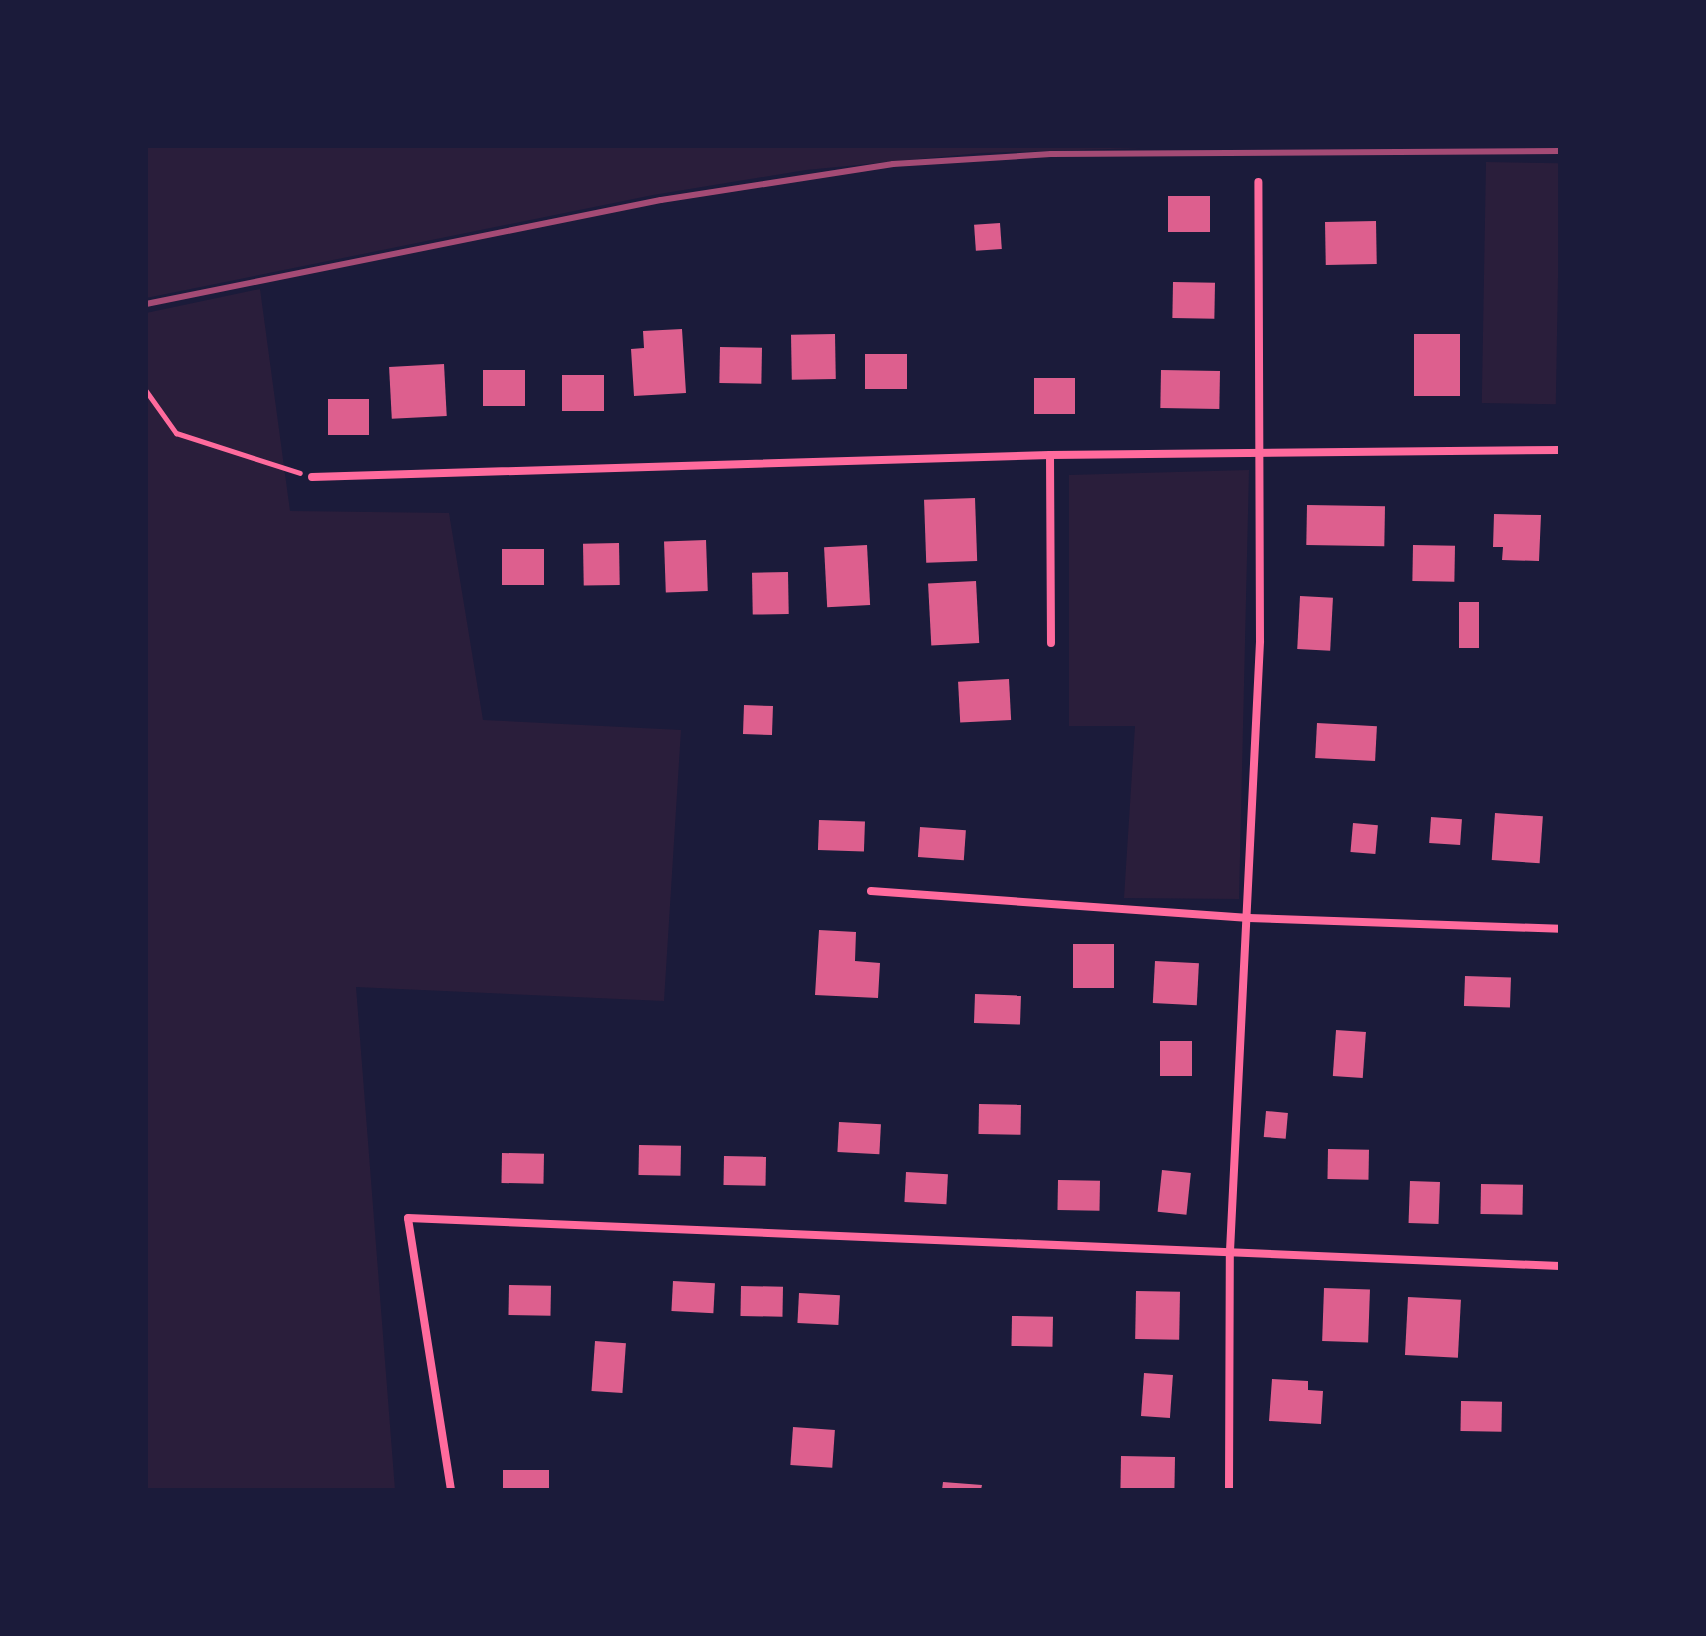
<!DOCTYPE html>
<html>
<head>
<meta charset="utf-8">
<style>
  body { margin:0 }
  #map { position:relative; width:1706px; height:1636px; overflow:hidden; background:#1b1b3a; font-family:Barlow,sans-serif }
  div>[style] { position:absolute }
  [style*='--x'] { left:calc(var(--x)*1px); top:calc(var(--y)*1px); width:calc(var(--w)*1px); rotate:calc(var(--a)*1deg) }
  .green>* { inset:0; background:#2a1e3b; transform-origin:0 0 }
  .building>* { inset:0; background:#dd5f8e; transform-origin:0 0 }
  .path>* { height:5px; margin:-2.5px; padding:0 2.5px; transform-origin:2.5px; border-radius:2.5px; background:#ff6b9d }
  .minor>* { height:8px; margin:-4px; padding:0 4px; transform-origin:4px; border-radius:4px; background:#ff6b9d }
  .rail>* { height:6px; margin:-3px; padding:0 3px; transform-origin:3px; border-radius:3px; background:#a44b75 }
  span { translate:-50% -50%; white-space:nowrap; text-align:center; line-height:1.15; -webkit-text-stroke:7px #1b1b3a; paint-order:stroke }
  .frame { position:absolute; inset:0; border:148px solid #1b1b3a; pointer-events:none }
</style>
</head>
<body>
<div id="map">
  <div class="green">
    <i style="clip-path:polygon(146px 146px,1204px 146px,980px 153px,806px 170px,653px 195px,146px 298px)"></i>
    <i style="left:1486px;top:162px;width:74px;height:241px;rotate:1deg"></i>
    <i style="clip-path:polygon(260px 289px,290px 511px,449px 513px,483px 720px,681px 730px,664px 1001px,356px 987px,395px 1490px,146px 1490px,146px 313px)"></i>
    <i style="clip-path:polygon(1249px 470px,1239px 899px,1124px 898px,1135px 726px,1069px 726px,1069px 475px)"></i>
  </div>
  <div class="building">
    <i style="left:1168px;top:196px;width:42px;height:36px"></i>
    <i style="left:1376px;top:221px;width:43px;height:51px;rotate:89deg"></i>
    <i style="left:1000px;top:223px;width:26px;height:26px;rotate:86deg"></i>
    <i style="left:1173px;top:282px;width:42px;height:36px;rotate:1deg"></i>
    <i style="clip-path:polygon(682px 329px,686px 393px,634px 396px,631px 349px,644px 348px,643px 331px)"></i>
    <i style="left:835px;top:334px;width:45px;height:44px;rotate:89deg"></i>
    <i style="left:1460px;top:334px;width:62px;height:46px;rotate:90deg"></i>
    <i style="left:720px;top:347px;width:42px;height:36px;rotate:1deg"></i>
    <i style="left:865px;top:354px;width:42px;height:35px"></i>
    <i style="left:444px;top:364px;width:52px;height:55px;rotate:87deg"></i>
    <i style="left:483px;top:370px;width:42px;height:36px"></i>
    <i style="left:1161px;top:370px;width:59px;height:38px;rotate:1deg"></i>
    <i style="left:562px;top:375px;width:42px;height:36px"></i>
    <i style="left:1034px;top:378px;width:41px;height:36px"></i>
    <i style="left:328px;top:399px;width:41px;height:36px"></i>
    <i style="left:975px;top:498px;width:63px;height:51px;rotate:88deg"></i>
    <i style="left:1307px;top:505px;width:78px;height:40px;rotate:1deg"></i>
    <i style="clip-path:polygon(1494px 514px,1541px 515px,1539px 561px,1502px 560px,1503px 547px,1493px 547px)"></i>
    <i style="left:706px;top:540px;width:51px;height:42px;rotate:88deg"></i>
    <i style="left:619px;top:543px;width:42px;height:36px;rotate:89deg"></i>
    <i style="left:867px;top:545px;width:60px;height:43px;rotate:87deg"></i>
    <i style="left:1413px;top:545px;width:42px;height:36px;rotate:1deg"></i>
    <i style="left:502px;top:549px;width:42px;height:36px"></i>
    <i style="left:788px;top:572px;width:42px;height:36px;rotate:89deg"></i>
    <i style="left:976px;top:581px;width:62px;height:48px;rotate:87deg"></i>
    <i style="left:1300px;top:596px;width:33px;height:53px;rotate:3deg"></i>
    <i style="left:1459px;top:602px;width:20px;height:46px"></i>
    <i style="left:1009px;top:679px;width:41px;height:51px;rotate:87deg"></i>
    <i style="left:744px;top:705px;width:29px;height:29px;rotate:2deg"></i>
    <i style="left:1317px;top:723px;width:60px;height:35px;rotate:3deg"></i>
    <i style="left:1495px;top:813px;width:48px;height:47px;rotate:4deg"></i>
    <i style="left:1431px;top:817px;width:31px;height:26px;rotate:4deg"></i>
    <i style="left:819px;top:820px;width:46px;height:30px;rotate:2deg"></i>
    <i style="left:1353px;top:823px;width:25px;height:29px;rotate:5deg"></i>
    <i style="left:920px;top:827px;width:46px;height:30px;rotate:4deg"></i>
    <i style="clip-path:polygon(819px 930px,856px 932px,855px 961px,880px 963px,878px 998px,815px 995px)"></i>
    <i style="left:1073px;top:944px;width:41px;height:44px"></i>
    <i style="left:1155px;top:961px;width:44px;height:42px;rotate:3deg"></i>
    <i style="left:1465px;top:976px;width:46px;height:30px;rotate:2deg"></i>
    <i style="left:975px;top:994px;width:46px;height:29px;rotate:2deg"></i>
    <i style="left:1336px;top:1030px;width:30px;height:46px;rotate:4deg"></i>
    <i style="left:1160px;top:1041px;width:32px;height:35px"></i>
    <i style="left:979px;top:1104px;width:42px;height:30px;rotate:1deg"></i>
    <i style="left:1266px;top:1111px;width:22px;height:26px;rotate:5deg"></i>
    <i style="left:839px;top:1122px;width:42px;height:30px;rotate:3deg"></i>
    <i style="left:639px;top:1145px;width:42px;height:30px;rotate:1deg"></i>
    <i style="left:1328px;top:1149px;width:41px;height:30px;rotate:1deg"></i>
    <i style="left:502px;top:1153px;width:42px;height:30px;rotate:1deg"></i>
    <i style="left:724px;top:1156px;width:42px;height:29px;rotate:1deg"></i>
    <i style="left:1162px;top:1170px;width:29px;height:42px;rotate:6deg"></i>
    <i style="left:906px;top:1172px;width:42px;height:30px;rotate:3deg"></i>
    <i style="left:1058px;top:1180px;width:42px;height:30px;rotate:1deg"></i>
    <i style="left:1410px;top:1181px;width:30px;height:42px;rotate:2deg"></i>
    <i style="left:1481px;top:1184px;width:42px;height:30px;rotate:1deg"></i>
    <i style="left:673px;top:1281px;width:42px;height:30px;rotate:3deg"></i>
    <i style="left:509px;top:1285px;width:42px;height:30px;rotate:1deg"></i>
    <i style="left:741px;top:1286px;width:42px;height:30px;rotate:1deg"></i>
    <i style="left:1324px;top:1288px;width:46px;height:53px;rotate:2deg"></i>
    <i style="left:1136px;top:1291px;width:44px;height:48px;rotate:1deg"></i>
    <i style="left:799px;top:1293px;width:41px;height:30px;rotate:3deg"></i>
    <i style="left:1408px;top:1297px;width:53px;height:58px;rotate:3deg"></i>
    <i style="left:1012px;top:1316px;width:41px;height:30px;rotate:1deg"></i>
    <i style="left:595px;top:1341px;width:31px;height:50px;rotate:4deg"></i>
    <i style="left:1144px;top:1373px;width:29px;height:43px;rotate:4deg"></i>
    <i style="clip-path:polygon(1272px 1379px,1308px 1381px,1308px 1390px,1323px 1391px,1321px 1424px,1269px 1421px)"></i>
    <i style="left:1461px;top:1401px;width:41px;height:30px;rotate:1deg"></i>
    <i style="left:793px;top:1427px;width:42px;height:38px;rotate:4deg"></i>
    <i style="left:1121px;top:1456px;width:54px;height:34px;rotate:1deg"></i>
    <i style="left:503px;top:1470px;width:46px;height:20px"></i>
    <i style="clip-path:polygon(943px 1482px,982px 1485px,981px 1490px,942px 1490px)"></i>
  </div>
  <div class="path">
    <i style="--x:146;--y:391;--w:52;--a:54.5"></i>
    <i style="--x:176;--y:433;--w:130;--a:17.9"></i>
  </div>
  <div class="minor">
    <i style="--x:1050;--y:455;--w:188;--a:89.7"></i>
    <i style="--x:312;--y:477;--w:738;--a:-1.71"></i>
    <i style="--x:1050;--y:455;--w:510;--a:-0.56"></i>
    <i style="--x:871;--y:891;--w:379;--a:4.1"></i>
    <i style="--x:1249;--y:918;--w:311;--a:2"></i>
    <i style="--x:451;--y:1490;--w:275;--a:-99"></i>
    <i style="--x:408;--y:1218;--w:1153;--a:2.39"></i>
    <i style="--x:1229;--y:1490;--w:239;--a:-89.8"></i>
    <i style="--x:1230;--y:1251;--w:611;--a:-87.18"></i>
    <i style="--x:1260;--y:641;--w:459;--a:-90.2"></i>
  </div>
  <div class="rail">
    <i style="--x:146;--y:304;--w:525;--a:-11.42"></i>
    <i style="--x:661;--y:200;--w:235;--a:-8.8"></i>
    <i style="--x:893;--y:164;--w:158;--a:-3.6"></i>
    <i style="--x:1051;--y:154;--w:509;--a:-0.34"></i>
  </div>
  <div class="frame"></div>
</div>
</body>
</html>
